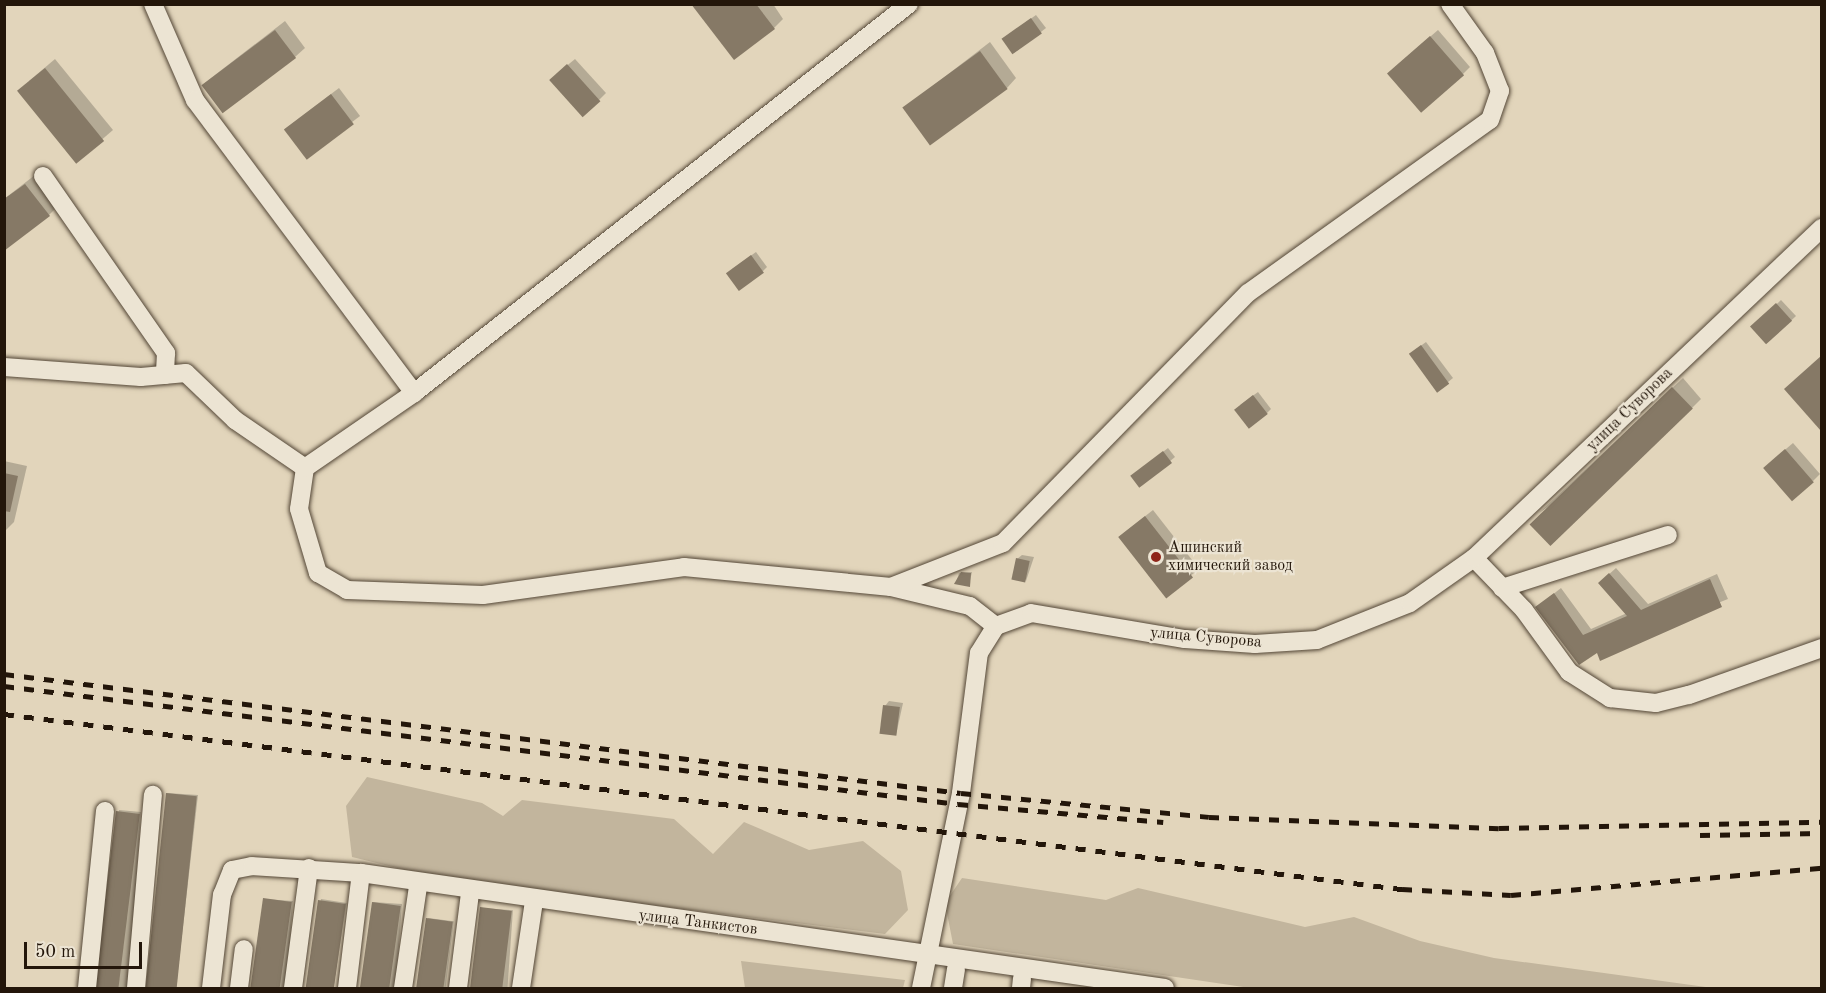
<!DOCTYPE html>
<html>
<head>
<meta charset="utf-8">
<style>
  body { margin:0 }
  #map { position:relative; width:1826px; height:993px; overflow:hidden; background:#e2d5bb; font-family:"Old Standard TT",serif }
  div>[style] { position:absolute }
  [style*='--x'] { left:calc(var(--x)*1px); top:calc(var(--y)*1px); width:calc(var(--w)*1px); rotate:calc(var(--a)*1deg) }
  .green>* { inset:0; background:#c2b59d }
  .shadow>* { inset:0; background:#0003; transform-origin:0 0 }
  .building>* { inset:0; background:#867966; transform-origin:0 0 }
  .roads { filter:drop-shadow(0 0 2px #534636) drop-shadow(0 0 2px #534636) }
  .minor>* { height:18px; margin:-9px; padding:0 9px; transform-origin:9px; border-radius:9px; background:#ece4d3 }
  .rail>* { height:4.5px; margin-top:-2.25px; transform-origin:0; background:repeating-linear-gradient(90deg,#23160a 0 10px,transparent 0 20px) }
  .dots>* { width:16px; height:16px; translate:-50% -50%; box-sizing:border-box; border:3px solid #ece4d3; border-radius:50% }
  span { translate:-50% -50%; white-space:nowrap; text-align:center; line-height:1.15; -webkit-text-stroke:4.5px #ece4d3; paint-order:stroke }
  .street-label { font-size:16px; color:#23160a }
  .poi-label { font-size:16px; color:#23160a }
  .left { translate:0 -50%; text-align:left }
  .frame { position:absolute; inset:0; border:6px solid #23160a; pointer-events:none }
  .scale { position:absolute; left:24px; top:942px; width:118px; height:27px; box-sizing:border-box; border:3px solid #23160a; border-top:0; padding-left:8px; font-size:18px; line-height:21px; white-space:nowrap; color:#23160a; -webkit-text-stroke:4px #ece4d3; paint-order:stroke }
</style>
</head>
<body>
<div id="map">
  <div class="green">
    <i style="clip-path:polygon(367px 777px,482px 803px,503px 816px,522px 800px,674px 819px,713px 854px,744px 822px,809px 850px,863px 841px,901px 871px,908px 910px,885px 934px,447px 880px,352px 857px,346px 806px)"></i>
    <i style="clip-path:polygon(962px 878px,1106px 900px,1138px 888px,1305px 927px,1354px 917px,1420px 941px,1494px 958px,1713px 988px,1776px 988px,1250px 988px,953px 944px,945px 903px)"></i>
    <i style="clip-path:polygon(741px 961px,905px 980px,903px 988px,745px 988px)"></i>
  </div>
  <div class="shadow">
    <i style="clip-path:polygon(693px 4px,773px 4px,783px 19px,774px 28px)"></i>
    <i style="clip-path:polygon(1036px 15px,1046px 28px,1014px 53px,1008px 35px)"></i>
    <i style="clip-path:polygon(285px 21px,305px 48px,295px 57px,202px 85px)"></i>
    <i style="clip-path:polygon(1438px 30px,1470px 67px,1463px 74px,1395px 67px)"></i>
    <i style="clip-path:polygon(990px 42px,1016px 78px,1007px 88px,904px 108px)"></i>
    <i style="clip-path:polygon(55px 59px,113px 130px,77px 161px,29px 81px)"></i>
    <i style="clip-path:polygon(575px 59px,606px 93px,599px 100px,558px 73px)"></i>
    <i style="left:339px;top:88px;width:35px;height:68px;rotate:53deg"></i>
    <i style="clip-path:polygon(35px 175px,58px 206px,49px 215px,4px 199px)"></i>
    <i style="clip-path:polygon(756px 252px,767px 267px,763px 271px,732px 269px)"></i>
    <i style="left:1781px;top:300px;width:22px;height:39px;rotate:47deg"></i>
    <i style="clip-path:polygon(1426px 342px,1453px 378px,1437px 391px,1415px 350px)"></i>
    <i style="clip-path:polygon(1822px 357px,1822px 429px,1786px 389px)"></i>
    <i style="clip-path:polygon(1683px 378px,1701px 399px,1692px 408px,1539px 513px)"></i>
    <i style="clip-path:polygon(1258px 392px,1271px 409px,1267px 413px,1240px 405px)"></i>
    <i style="clip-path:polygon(1793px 443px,1820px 474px,1813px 481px,1772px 461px)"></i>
    <i style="clip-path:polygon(1168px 448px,1175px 457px,1140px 486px,1137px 472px)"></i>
    <i style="clip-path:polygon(4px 461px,27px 466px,14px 522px,4px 532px)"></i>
    <i style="left:1153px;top:510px;width:75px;height:43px;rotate:52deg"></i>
    <i style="clip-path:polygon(1022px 555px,1034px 557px,1026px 581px,1017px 559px)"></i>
    <i style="clip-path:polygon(1616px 568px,1648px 604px,1717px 574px,1728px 599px,1597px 651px,1537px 607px,1561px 588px,1591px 629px,1627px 613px,1607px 576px)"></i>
    <i style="clip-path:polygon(972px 572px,969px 585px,956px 583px,959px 573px)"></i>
    <i style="clip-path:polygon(889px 701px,903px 703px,896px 735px,885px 706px)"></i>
    <i style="clip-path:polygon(167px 793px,198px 795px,176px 988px,149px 988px)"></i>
    <i style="clip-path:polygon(119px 810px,141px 812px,129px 988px,96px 988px)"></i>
    <i style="left:264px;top:899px;width:29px;height:90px;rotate:4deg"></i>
    <i style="left:321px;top:899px;width:26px;height:90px;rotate:9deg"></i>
    <i style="left:373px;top:902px;width:29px;height:87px;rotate:4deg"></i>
    <i style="left:481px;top:908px;width:32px;height:81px;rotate:4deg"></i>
    <i style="left:428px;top:918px;width:26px;height:71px;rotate:7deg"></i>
  </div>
  <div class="building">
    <i style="clip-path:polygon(691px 4px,756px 4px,775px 29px,734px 60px)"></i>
    <i style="left:1031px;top:18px;width:19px;height:36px;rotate:55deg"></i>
    <i style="left:275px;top:30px;width:35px;height:92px;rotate:53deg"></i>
    <i style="left:1430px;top:36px;width:52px;height:57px;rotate:49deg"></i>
    <i style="left:980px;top:51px;width:47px;height:96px;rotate:54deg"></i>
    <i style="left:567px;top:64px;width:50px;height:24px;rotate:48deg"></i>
    <i style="left:45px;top:68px;width:94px;height:36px;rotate:51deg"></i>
    <i style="left:331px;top:94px;width:38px;height:59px;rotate:53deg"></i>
    <i style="clip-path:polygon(25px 184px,50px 216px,4px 251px,4px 199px)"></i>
    <i style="left:751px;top:255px;width:22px;height:31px;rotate:54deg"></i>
    <i style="left:1776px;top:303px;width:24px;height:35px;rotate:48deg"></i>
    <i style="left:1421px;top:345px;width:48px;height:15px;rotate:54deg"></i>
    <i style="clip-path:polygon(1821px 356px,1821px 431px,1784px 389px)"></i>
    <i style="left:1672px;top:387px;width:30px;height:198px;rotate:46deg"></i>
    <i style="left:1253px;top:395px;width:24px;height:24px;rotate:52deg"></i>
    <i style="left:1785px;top:449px;width:44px;height:29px;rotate:49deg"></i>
    <i style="left:1163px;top:451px;width:15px;height:41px;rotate:53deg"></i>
    <i style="clip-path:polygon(4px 473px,18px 476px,10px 512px,4px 511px)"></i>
    <i style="left:1145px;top:516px;width:78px;height:34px;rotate:52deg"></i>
    <i style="left:1016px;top:558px;width:14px;height:22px;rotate:12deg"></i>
    <i style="clip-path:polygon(961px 572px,971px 573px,970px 587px,954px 584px)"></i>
    <i style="clip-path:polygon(1609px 573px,1641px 610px,1710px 579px,1722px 607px,1600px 661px,1597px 653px,1579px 665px,1535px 607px,1554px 593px,1583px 635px,1627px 616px,1598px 583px)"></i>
    <i style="left:883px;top:705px;width:17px;height:29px;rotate:7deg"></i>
    <i style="left:166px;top:793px;width:31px;height:196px;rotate:6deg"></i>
    <i style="left:116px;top:811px;width:24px;height:178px;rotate:7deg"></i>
    <i style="left:263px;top:898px;width:29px;height:91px;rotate:8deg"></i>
    <i style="left:318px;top:900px;width:28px;height:89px;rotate:8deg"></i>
    <i style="left:372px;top:902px;width:29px;height:87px;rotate:8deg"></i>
    <i style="left:480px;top:907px;width:32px;height:82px;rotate:7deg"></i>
    <i style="left:426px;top:918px;width:27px;height:71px;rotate:8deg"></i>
  </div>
  <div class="roads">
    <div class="minor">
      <i style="--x:153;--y:4;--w:105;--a:66.4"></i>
      <i style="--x:195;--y:100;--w:366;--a:53.2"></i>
      <i style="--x:909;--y:4;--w:630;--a:141.84"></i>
      <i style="--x:414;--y:393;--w:132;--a:145.5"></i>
      <i style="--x:305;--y:468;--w:41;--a:98.3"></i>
      <i style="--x:299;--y:509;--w:67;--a:73.5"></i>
      <i style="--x:318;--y:573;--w:34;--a:30"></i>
      <i style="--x:347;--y:590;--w:136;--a:2.1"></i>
      <i style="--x:483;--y:595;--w:203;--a:-7.9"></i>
      <i style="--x:684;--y:567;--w:208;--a:5.5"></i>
      <i style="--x:891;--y:587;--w:81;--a:13.5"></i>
      <i style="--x:970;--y:606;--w:33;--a:38"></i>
      <i style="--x:43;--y:176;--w:216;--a:55.2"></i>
      <i style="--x:166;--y:353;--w:22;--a:93"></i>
      <i style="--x:4;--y:367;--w:137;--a:4.2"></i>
      <i style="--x:141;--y:377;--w:45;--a:-5.1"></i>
      <i style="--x:186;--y:373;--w:68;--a:43.8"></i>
      <i style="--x:235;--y:420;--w:85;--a:34.4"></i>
      <i style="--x:1474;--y:558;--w:72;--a:46.1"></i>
      <i style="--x:1524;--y:610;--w:77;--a:54"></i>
      <i style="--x:1569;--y:672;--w:49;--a:32.4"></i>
      <i style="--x:1610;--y:698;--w:46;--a:6.2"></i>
      <i style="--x:1656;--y:703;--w:34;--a:-14"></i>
      <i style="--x:1689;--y:695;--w:141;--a:-19.5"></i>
      <i style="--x:891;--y:587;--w:120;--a:-21.4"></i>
      <i style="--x:1003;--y:543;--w:350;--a:-45.6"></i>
      <i style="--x:1248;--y:293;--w:297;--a:-35.6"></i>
      <i style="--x:1490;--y:120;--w:31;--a:-71"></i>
      <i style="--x:1500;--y:91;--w:41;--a:-111.5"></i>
      <i style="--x:1485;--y:53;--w:60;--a:-125.5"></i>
      <i style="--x:1502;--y:588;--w:174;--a:-17.7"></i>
      <i style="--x:87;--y:988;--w:178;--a:-84.2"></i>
      <i style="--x:136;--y:988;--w:194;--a:-85"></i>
      <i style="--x:211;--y:988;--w:94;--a:-83.3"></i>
      <i style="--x:222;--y:895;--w:27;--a:-68"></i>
      <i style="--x:232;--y:870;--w:20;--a:-11"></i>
      <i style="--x:252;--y:866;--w:109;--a:3.7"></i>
      <i style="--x:361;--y:873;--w:812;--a:8.14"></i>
      <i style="--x:239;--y:988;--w:39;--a:-83"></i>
      <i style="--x:293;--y:988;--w:121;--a:-82.4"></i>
      <i style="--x:347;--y:988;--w:116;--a:-83.1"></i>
      <i style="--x:403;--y:988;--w:103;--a:-81.6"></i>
      <i style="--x:458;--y:988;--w:96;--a:-82.8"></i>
      <i style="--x:521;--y:988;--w:88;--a:-81.5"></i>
      <i style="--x:921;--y:988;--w:199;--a:-78.4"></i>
      <i style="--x:961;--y:793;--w:141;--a:-82.7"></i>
      <i style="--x:979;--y:653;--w:32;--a:-58"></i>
      <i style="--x:996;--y:626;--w:37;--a:-20"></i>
      <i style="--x:1031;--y:613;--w:156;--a:9.6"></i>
      <i style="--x:1185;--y:639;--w:70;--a:4.1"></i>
      <i style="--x:1255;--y:644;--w:62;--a:-3.7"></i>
      <i style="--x:1317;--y:640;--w:100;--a:-21.7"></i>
      <i style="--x:1410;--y:603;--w:78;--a:-35.1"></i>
      <i style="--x:1474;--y:558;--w:480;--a:-43.5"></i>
      <i style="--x:953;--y:988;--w:19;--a:-81"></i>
      <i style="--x:1021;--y:988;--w:9;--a:-84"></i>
    </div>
  </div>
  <div class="rail">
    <i style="--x:4;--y:674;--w:964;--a:7.09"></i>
    <i style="--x:961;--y:793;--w:249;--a:5.5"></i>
    <i style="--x:1209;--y:817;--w:290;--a:2.2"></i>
    <i style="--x:1499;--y:828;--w:323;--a:-1.1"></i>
    <i style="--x:4;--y:686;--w:961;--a:7.05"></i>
    <i style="--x:958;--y:804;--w:206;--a:5"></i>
    <i style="--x:4;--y:714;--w:1409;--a:7.14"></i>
    <i style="--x:1402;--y:889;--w:109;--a:3.2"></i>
    <i style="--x:1511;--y:895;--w:312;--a:-5"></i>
    <i style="--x:1700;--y:835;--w:122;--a:-0.9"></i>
  </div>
  <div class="dots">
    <i style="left:1156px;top:557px;background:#8f2418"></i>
  </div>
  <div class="street-label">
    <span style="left:1630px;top:410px;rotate:-44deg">улица Суворова</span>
    <span style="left:1206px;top:638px;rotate:5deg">улица Суворова</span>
    <span style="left:698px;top:923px;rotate:7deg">улица Танкистов</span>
  </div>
  <div class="poi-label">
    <span class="left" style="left:1168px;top:557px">Ашинский<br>химический завод</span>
  </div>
  <div class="frame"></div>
  <div class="scale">50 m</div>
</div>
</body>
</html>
